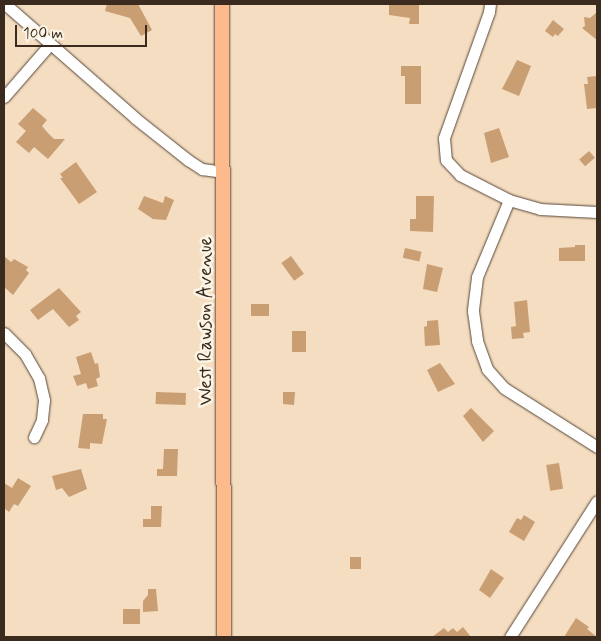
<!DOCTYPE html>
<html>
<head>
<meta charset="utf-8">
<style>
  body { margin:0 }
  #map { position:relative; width:601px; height:641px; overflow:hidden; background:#f4ddc1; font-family:Mynerve,sans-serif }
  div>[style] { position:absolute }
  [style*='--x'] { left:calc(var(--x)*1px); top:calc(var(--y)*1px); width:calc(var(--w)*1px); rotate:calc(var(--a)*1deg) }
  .building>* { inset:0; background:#ca9e73; transform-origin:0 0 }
  .roads { filter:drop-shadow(0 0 1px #574536) drop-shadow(0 0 1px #574536) }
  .minor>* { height:11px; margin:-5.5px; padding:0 5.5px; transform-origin:5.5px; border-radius:5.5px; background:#fff }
  .major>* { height:14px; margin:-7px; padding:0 7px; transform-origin:7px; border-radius:7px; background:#fcba8d }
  span { translate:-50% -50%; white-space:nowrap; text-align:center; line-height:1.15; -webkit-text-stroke:5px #fcf5e5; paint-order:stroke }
  .street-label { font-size:19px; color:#3b2a1e }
  .frame { position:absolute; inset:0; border:5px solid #3b2a1e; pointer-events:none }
  .scale { position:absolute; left:15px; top:25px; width:132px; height:22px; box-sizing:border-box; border:2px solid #3b2a1e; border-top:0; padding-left:6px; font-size:15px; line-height:18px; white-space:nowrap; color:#3b2a1e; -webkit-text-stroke:4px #fcf5e5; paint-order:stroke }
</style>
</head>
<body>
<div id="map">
  <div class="building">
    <i style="clip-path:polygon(107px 4px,138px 4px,152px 30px,141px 36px,130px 18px,105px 11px)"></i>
    <i style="clip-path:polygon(389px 4px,419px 4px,419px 24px,409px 24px,410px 18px,389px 15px)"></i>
    <i style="clip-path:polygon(597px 12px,597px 40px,582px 28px,585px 26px,584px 17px,590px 18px)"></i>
    <i style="clip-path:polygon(553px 20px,564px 29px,558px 36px,555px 34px,553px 37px,545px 31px)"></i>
    <i style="clip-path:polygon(517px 60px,531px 66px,519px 96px,502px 89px)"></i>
    <i style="clip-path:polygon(401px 66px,421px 66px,421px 104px,405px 104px,405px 76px,401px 76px)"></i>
    <i style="clip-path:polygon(597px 76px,597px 108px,587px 109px,584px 84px,588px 84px,587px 77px)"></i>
    <i style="clip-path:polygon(33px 108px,47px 120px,42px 126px,47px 132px,54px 139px,65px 139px,48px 159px,34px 147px,29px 153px,16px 142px,26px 131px,18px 124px)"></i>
    <i style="clip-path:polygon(499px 128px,509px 157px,491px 163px,484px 133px)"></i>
    <i style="left:589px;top:151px;width:9px;height:13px;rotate:49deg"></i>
    <i style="clip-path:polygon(76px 162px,97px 192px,79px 204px,60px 178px,63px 178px,60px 174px)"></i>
    <i style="clip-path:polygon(144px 196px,163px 203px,165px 196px,174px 200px,166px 220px,153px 219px,138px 209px)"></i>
    <i style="clip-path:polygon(416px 196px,434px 196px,433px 232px,410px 231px,410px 219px,416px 219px)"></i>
    <i style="clip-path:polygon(575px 245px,585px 245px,585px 261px,559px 261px,559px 248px,575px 247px)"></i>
    <i style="left:405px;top:248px;width:17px;height:10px;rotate:13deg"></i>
    <i style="clip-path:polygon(4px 256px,11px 262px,14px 259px,28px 267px,26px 270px,29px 273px,13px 295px,4px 287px)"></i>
    <i style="left:291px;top:256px;width:22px;height:12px;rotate:54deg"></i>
    <i style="clip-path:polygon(427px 264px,443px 268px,437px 292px,423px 289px)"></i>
    <i style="clip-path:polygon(59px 288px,81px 312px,76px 316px,79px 320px,69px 327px,53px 309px,38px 320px,30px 310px)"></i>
    <i style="clip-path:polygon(527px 300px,530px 332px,523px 333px,524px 338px,512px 339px,511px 327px,516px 326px,514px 302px)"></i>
    <i style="left:251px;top:304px;width:18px;height:12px"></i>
    <i style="clip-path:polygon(438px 320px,440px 345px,425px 346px,424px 327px,427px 326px,427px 321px)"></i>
    <i style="left:292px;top:331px;width:14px;height:21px"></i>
    <i style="clip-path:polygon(91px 352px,95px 364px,98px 363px,100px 377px,96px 379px,98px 386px,88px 389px,86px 383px,77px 386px,73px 376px,81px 374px,76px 357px)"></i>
    <i style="clip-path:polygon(440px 363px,455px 384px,438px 392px,427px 370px)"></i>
    <i style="left:156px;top:392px;width:30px;height:12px;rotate:2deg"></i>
    <i style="clip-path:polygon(283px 392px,295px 392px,294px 405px,283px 404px)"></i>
    <i style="clip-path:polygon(471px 408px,494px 431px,483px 442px,463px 416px)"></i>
    <i style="clip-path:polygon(83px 414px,103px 414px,103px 419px,107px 419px,102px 444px,90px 443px,90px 449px,78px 448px)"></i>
    <i style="clip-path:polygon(164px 449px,178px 449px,177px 476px,157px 476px,157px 469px,163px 469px)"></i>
    <i style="left:559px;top:463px;width:26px;height:13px;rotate:81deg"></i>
    <i style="clip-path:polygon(81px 469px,87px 489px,69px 497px,62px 488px,56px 490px,52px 476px)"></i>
    <i style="clip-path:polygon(18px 478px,31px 486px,18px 506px,14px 504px,9px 512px,4px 508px,4px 483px,12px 488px)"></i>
    <i style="clip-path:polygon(151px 506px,162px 506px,161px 527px,143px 527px,143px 519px,151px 519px)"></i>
    <i style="clip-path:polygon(524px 515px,535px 522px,524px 541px,509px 532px,517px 518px,521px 520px)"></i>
    <i style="left:350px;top:557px;width:11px;height:12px"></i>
    <i style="clip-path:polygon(491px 569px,504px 578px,490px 598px,479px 590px)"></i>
    <i style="clip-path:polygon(148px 589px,156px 589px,158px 611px,143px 612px,143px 601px,148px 595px)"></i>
    <i style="left:123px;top:609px;width:17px;height:15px"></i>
    <i style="clip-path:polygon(576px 618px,589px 627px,587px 629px,597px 637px,564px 637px)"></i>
    <i style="clip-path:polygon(463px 627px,471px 637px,432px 637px,444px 628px,448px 632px,453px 628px,457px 632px)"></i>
  </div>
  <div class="roads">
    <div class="minor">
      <i style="--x:5;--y:4;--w:173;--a:41.2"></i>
      <i style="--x:135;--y:118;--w:68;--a:38.4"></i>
      <i style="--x:188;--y:160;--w:17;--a:33"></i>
      <i style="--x:202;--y:169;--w:22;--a:8"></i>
      <i style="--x:490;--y:4;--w:8;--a:97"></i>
      <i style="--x:489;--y:12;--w:134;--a:109.7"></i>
      <i style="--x:444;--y:138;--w:22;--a:85"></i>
      <i style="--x:446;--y:160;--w:21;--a:47"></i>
      <i style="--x:460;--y:175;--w:55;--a:27"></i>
      <i style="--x:509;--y:200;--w:32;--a:16"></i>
      <i style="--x:540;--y:209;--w:57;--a:3"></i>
      <i style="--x:4;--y:97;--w:70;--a:-49"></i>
      <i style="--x:509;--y:200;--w:83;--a:112.6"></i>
      <i style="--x:477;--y:277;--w:34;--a:97"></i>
      <i style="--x:473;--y:311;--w:30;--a:82"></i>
      <i style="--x:477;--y:341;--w:30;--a:70"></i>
      <i style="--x:487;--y:369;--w:25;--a:48"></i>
      <i style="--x:504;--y:388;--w:110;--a:32.4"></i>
      <i style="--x:4;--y:333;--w:30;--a:45"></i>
      <i style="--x:25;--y:354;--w:28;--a:60"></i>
      <i style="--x:39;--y:378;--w:23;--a:77"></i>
      <i style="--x:44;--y:400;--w:20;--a:96"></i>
      <i style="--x:42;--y:420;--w:19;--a:115"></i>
      <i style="--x:510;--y:637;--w:161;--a:-57.4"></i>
    </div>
    <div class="major">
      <i style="--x:222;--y:4;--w:633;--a:89.82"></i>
    </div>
  </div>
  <div class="street-label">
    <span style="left:206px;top:321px;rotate:-90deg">West Rawson Avenue</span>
  </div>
  <div class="frame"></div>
  <div class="scale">100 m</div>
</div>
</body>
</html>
